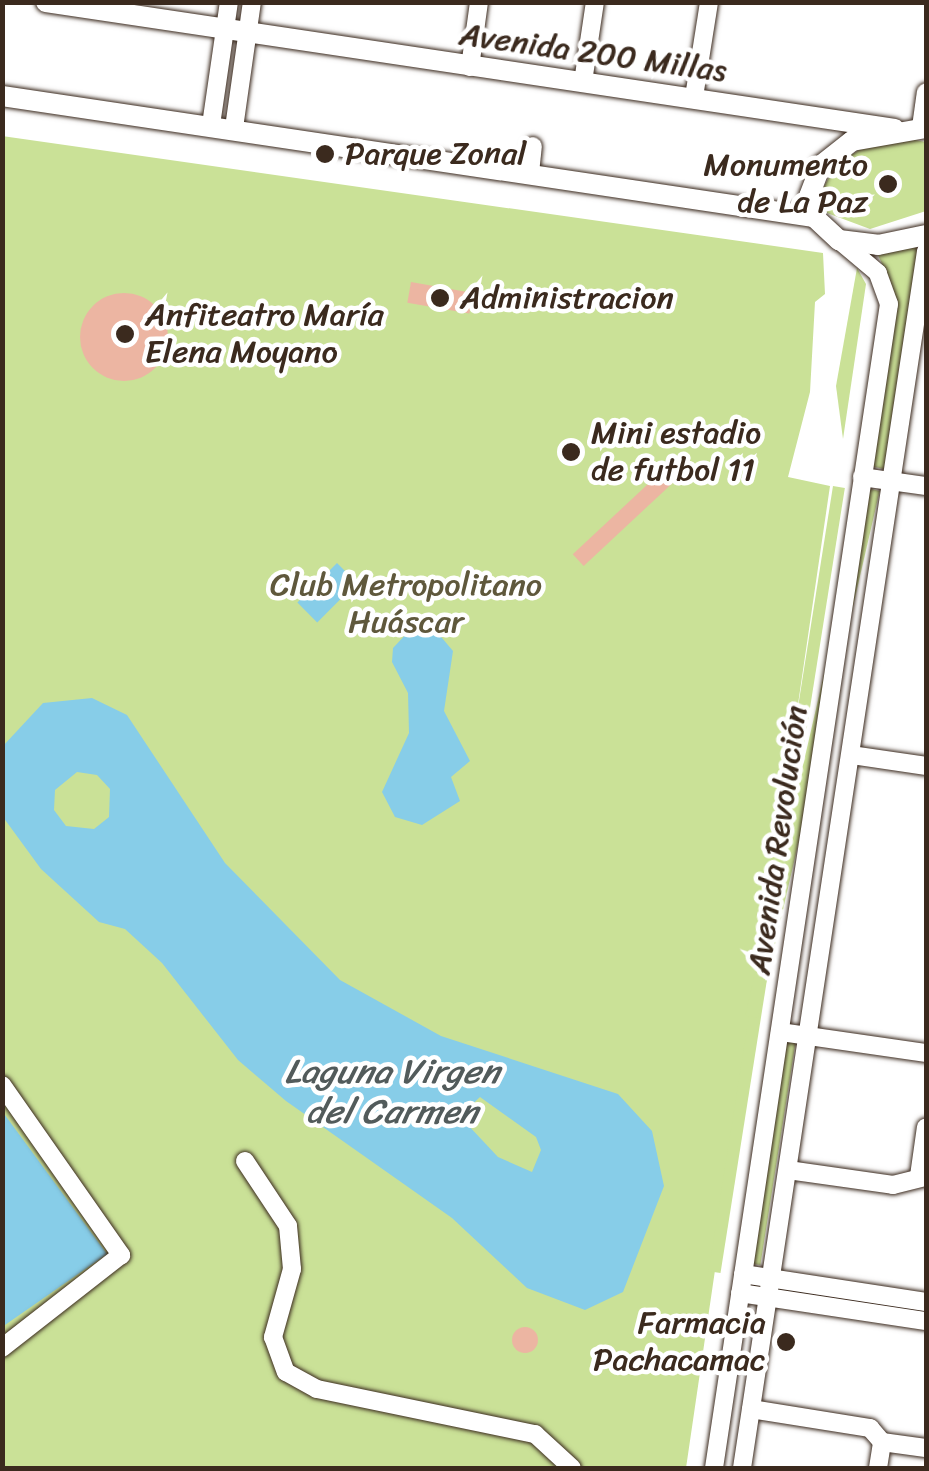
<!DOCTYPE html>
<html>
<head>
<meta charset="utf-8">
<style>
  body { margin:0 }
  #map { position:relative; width:929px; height:1471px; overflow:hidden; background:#fff; font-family:Sriracha,sans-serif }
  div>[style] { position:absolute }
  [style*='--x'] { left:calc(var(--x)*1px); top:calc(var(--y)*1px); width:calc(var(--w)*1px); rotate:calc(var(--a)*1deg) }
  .green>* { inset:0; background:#cae197; transform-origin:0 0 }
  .water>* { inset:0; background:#87cde8; transform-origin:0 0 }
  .building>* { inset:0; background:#ecb5a2; transform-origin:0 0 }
  .round { border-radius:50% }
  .roads { filter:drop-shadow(0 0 2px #3b2a1e) drop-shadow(0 0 2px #3b2a1e) }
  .minor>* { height:18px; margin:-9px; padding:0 9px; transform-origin:9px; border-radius:9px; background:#fff }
  .major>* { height:20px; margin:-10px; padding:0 10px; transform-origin:10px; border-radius:10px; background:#fff }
  .dots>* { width:28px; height:28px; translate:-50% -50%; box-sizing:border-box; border:5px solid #fff; border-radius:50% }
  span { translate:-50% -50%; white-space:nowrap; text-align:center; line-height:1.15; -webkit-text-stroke:9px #fff; paint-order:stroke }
  .street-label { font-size:32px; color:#3b2a1e }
  .poi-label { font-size:32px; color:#3b2a1e }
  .left { translate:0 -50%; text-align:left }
  .right { translate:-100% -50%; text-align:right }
  .park-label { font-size:32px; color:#5f583c }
  .water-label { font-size:35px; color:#525b5b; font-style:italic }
  .frame { position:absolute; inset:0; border:5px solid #3b2a1e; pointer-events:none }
</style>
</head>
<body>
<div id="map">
  <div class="green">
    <i style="clip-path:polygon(2px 136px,823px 253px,825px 294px,815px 302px,810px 392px,788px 477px,830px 486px,686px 1468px,3px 1468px)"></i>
    <i style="clip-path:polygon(909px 139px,926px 142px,926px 211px,870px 229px,827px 213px,820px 194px,836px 164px,861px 149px)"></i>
    <i style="clip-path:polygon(916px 246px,917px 252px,884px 469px,870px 466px,888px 277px,878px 255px)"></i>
    <i style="clip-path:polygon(857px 268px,866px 284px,843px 439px,836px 386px)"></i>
    <i style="left:833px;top:486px;width:12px;height:795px;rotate:9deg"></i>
    <i style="left:867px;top:488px;width:13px;height:541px;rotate:13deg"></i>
    <i style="left:784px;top:1039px;width:12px;height:227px;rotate:9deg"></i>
  </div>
  <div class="water">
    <i style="left:337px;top:563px;width:28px;height:56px;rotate:45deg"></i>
    <i style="clip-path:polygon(409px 631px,437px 632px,453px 651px,444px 711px,470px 761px,451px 777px,460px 801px,422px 825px,395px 817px,382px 792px,409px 733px,408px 693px,392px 662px,393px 648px)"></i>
    <i style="clip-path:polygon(evenodd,92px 698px,127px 715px,225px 863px,340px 980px,441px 1036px,618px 1094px,652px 1131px,664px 1186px,623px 1292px,585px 1310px,527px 1288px,452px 1218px,286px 1101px,238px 1060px,162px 963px,125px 929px,99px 922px,41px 869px,3px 817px,3px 746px,43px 703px,92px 698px,77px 772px,97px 775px,110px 789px,109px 817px,94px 829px,66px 826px,54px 810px,55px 790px,77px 772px,92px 698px,480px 1097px,536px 1137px,541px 1150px,532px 1172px,498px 1157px,467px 1124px,464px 1112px,480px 1097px)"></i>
    <i style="clip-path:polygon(2px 1111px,107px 1254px,5px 1325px,2px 1322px)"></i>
  </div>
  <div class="building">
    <i style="left:411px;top:282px;width:63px;height:21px;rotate:10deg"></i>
    <i class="round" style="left:80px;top:293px;width:88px;height:88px"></i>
    <i style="left:662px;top:471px;width:16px;height:122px;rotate:47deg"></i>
    <i class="round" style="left:512px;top:1327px;width:26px;height:26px"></i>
  </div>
  <div class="roads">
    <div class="minor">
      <i style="--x:470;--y:67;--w:66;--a:-82.1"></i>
      <i style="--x:583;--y:82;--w:81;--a:-81.5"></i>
      <i style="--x:694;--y:97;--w:96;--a:-81"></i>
      <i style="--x:211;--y:125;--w:124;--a:-81.7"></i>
      <i style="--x:921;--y:127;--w:35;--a:-82"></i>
      <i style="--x:234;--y:128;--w:127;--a:-81.9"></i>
      <i style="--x:530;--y:173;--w:27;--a:-84"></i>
      <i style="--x:862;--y:477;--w:65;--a:8"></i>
      <i style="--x:851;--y:755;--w:76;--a:8.3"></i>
      <i style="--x:780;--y:1032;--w:148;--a:8.2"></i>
      <i style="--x:2;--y:1085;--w:208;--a:55"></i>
      <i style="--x:121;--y:1255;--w:151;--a:142"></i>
      <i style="--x:245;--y:1161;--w:78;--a:56.5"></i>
      <i style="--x:288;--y:1226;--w:43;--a:84.7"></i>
      <i style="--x:292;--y:1269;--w:71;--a:105.6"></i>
      <i style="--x:273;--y:1337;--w:37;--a:70"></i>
      <i style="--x:286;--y:1372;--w:35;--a:29"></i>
      <i style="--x:317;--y:1389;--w:223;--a:11.7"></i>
      <i style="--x:535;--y:1434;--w:50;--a:42.6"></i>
      <i style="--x:788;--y:1170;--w:106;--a:8.1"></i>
      <i style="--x:893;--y:1185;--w:34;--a:-14"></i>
      <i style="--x:919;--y:1176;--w:49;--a:-81.9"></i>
      <i style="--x:743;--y:1274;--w:185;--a:8.7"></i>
      <i style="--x:740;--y:1293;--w:188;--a:8.6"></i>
      <i style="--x:751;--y:1409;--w:121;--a:9.1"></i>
      <i style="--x:870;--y:1428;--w:18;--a:49"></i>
      <i style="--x:882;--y:1442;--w:44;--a:7.8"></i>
      <i style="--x:714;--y:1468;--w:1177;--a:-81.45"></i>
      <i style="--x:889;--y:304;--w:33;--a:-110"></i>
      <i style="--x:878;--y:273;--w:51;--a:-139.8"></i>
      <i style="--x:742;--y:1468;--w:1231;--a:-81.4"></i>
      <i style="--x:878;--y:1468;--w:26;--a:-81"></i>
    </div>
    <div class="major">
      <i style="--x:46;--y:2;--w:858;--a:8.51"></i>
      <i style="--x:2;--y:96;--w:821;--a:8.48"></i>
      <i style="--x:926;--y:128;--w:75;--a:170"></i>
      <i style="--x:852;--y:141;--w:39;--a:142"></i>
      <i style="--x:821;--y:165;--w:34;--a:111"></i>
      <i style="--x:809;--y:197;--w:21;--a:76"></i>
      <i style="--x:814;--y:217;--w:34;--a:43"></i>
      <i style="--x:839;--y:240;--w:39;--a:7"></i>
      <i style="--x:878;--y:245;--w:49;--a:-11.8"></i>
    </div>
  </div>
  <div class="dots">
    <i style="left:325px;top:154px;background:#3b2a1e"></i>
    <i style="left:888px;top:184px;background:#3b2a1e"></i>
    <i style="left:440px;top:298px;background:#3b2a1e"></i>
    <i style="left:125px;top:334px;background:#3b2a1e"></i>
    <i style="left:571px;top:452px;background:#3b2a1e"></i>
    <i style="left:786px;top:1342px;background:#3b2a1e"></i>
  </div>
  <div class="street-label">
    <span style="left:593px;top:53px;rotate:8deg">Avenida 200 Millas</span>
    <span style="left:778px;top:840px;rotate:-82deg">Avenida Revolución</span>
  </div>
  <div class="poi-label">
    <span class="left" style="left:345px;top:154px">Parque Zonal</span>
    <span class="right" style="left:868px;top:184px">Monumento<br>de La Paz</span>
    <span class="left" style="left:460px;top:298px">Administracion</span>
    <span class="left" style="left:145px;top:334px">Anfiteatro María<br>Elena Moyano</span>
    <span class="left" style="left:591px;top:452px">Mini estadio<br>de futbol 11</span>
    <span class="right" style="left:766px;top:1342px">Farmacia<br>Pachacamac</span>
  </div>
  <div class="park-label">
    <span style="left:406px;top:604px">Club Metropolitano<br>Huáscar</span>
  </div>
  <div class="water-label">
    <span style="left:392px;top:1091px">Laguna Virgen<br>del Carmen</span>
  </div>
  <div class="frame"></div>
</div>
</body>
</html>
